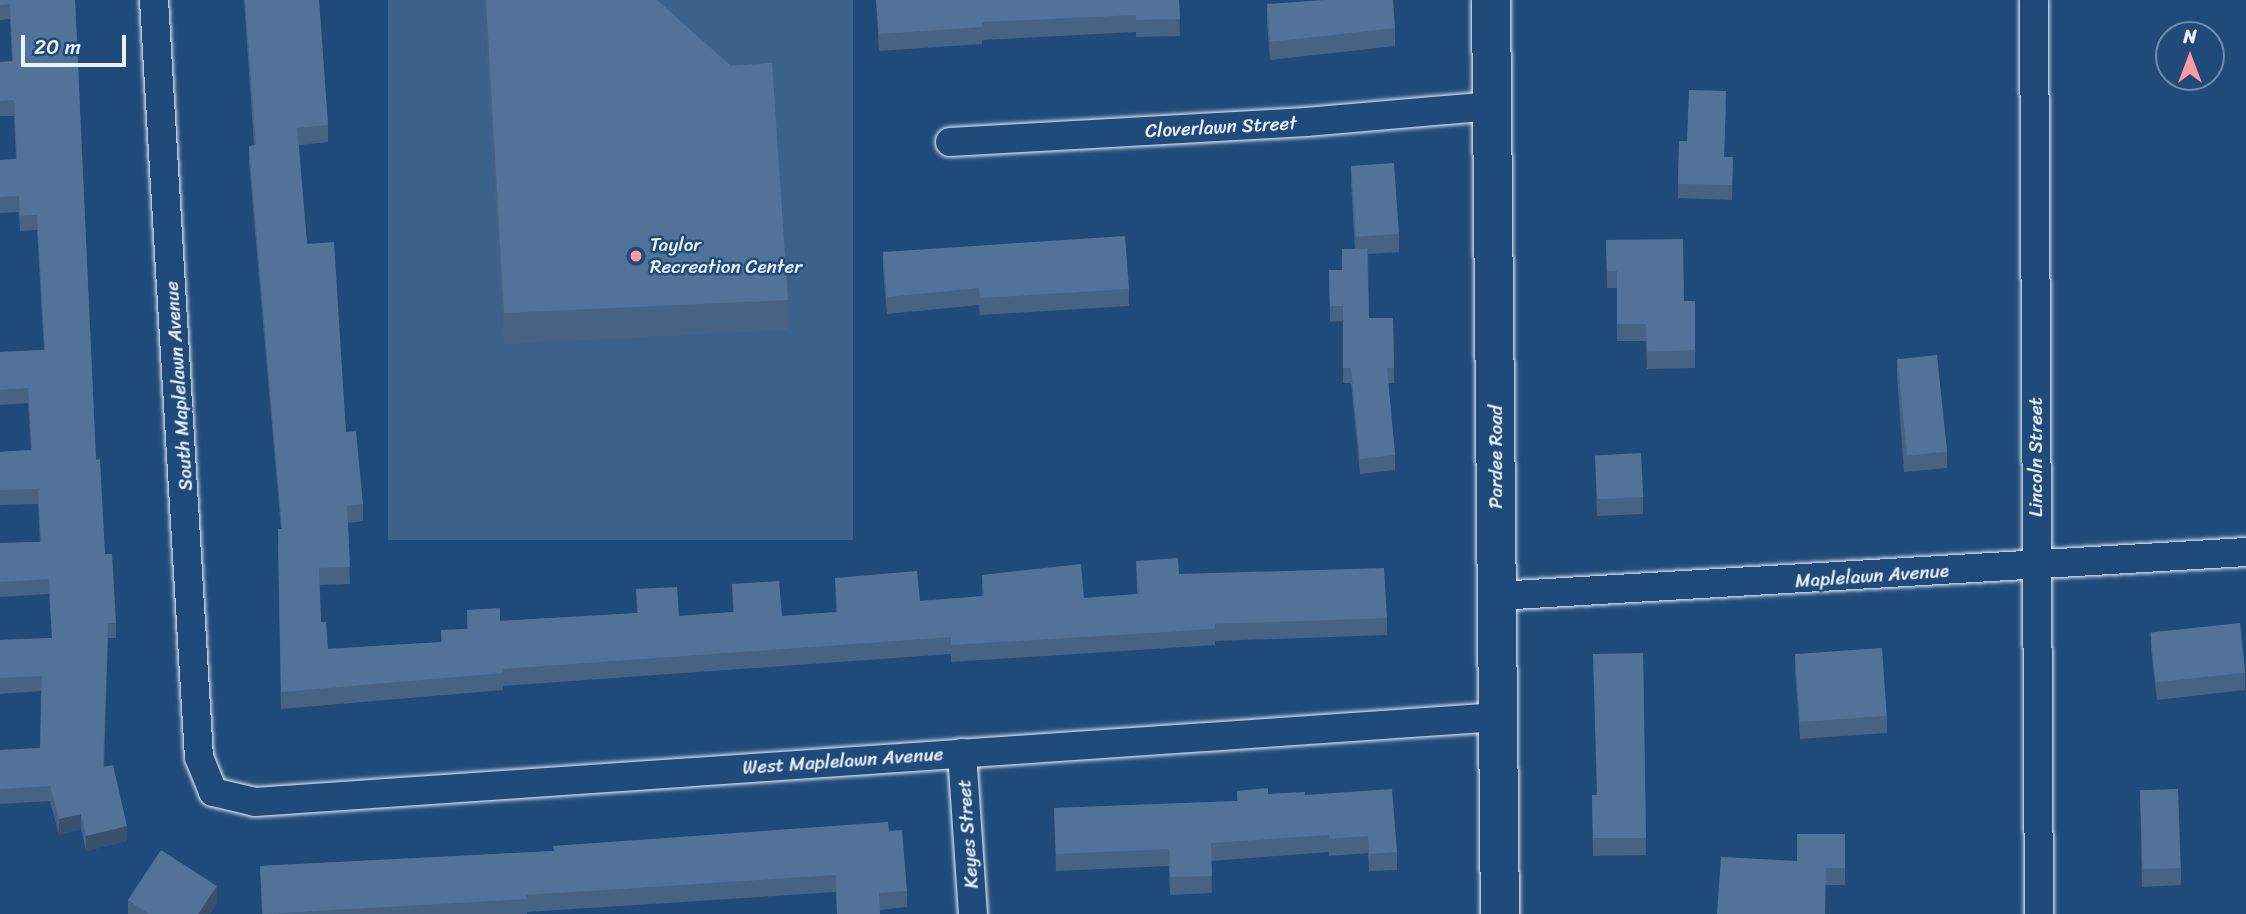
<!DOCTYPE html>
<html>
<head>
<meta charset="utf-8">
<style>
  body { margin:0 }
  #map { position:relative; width:2246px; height:914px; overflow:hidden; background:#1f4a7a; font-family:Sriracha,sans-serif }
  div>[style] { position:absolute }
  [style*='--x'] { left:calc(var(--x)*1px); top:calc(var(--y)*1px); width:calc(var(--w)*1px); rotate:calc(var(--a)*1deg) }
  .green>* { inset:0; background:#3c628c; transform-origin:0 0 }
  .roads { filter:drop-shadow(0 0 2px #e8f1f8) drop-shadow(0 0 2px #e8f1f8) }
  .street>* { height:28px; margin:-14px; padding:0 14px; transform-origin:14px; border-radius:14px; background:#1f4a7a }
  .secondary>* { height:38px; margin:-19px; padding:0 19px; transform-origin:19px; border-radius:19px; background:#1f4a7a }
  .wall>* { inset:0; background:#466384 }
  .shaded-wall>* { inset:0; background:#39506b }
  .building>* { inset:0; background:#517399; transform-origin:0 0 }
  .dots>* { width:19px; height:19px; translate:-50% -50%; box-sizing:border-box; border:4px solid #1f4a7a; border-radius:50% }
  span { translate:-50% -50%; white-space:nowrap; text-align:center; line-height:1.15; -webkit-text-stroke:5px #1f4a7a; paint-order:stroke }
  .street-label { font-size:19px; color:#e8f1f8 }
  .poi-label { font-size:19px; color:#e8f1f8 }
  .left { translate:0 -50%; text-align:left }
  .north { position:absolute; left:2155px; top:21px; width:70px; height:70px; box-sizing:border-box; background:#1f4a7a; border:2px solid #6f8dac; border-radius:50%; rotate:0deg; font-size:19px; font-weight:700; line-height:28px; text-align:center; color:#e8f1f8 }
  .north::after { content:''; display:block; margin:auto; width:24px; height:32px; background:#ff9aa2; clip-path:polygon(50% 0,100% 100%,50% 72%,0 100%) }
  .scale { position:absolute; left:21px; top:35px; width:105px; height:32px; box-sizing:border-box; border:4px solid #e8f1f8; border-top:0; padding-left:9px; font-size:21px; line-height:24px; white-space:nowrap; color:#e8f1f8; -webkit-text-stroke:5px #1f4a7a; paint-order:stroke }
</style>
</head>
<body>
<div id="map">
  <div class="green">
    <i style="left:388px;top:0;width:465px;height:540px"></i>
  </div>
  <div class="roads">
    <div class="street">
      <i style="--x:154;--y:0;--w:758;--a:86.6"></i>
      <i style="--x:199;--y:757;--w:38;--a:68"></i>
      <i style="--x:213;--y:792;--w:43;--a:13.4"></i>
      <i style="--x:255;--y:802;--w:1246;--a:-3.91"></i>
      <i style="--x:2034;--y:0;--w:914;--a:89.69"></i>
      <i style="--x:950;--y:142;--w:357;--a:-3.2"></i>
      <i style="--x:1306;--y:122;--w:187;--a:-4.9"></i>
      <i style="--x:1497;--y:596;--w:750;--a:-3.36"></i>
      <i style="--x:962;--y:753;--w:161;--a:86.1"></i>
    </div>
    <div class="secondary">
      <i style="--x:1491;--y:0;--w:914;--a:89.44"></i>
    </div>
  </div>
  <div class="wall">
    <i style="clip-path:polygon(0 0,75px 0,96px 460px,105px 554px,116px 623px,116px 638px,108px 638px,104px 767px,127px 841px,86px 851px,81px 829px,59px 835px,50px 801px,0 804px,0 750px,40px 748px,41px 691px,0 694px,0 640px,52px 638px,49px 594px,0 597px,0 543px,40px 542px,38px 504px,0 505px,0 452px,31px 450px,28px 403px,0 405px,0 352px,44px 350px,37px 230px,20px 231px,19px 212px,0 213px,0 160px,16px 159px,14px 116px,0 116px,0 62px,12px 62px,10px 19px,0 20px)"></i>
    <i style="clip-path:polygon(244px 0,319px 0,328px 125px,328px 142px,299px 145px,307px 244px,346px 432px,363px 504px,363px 521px,348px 523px,350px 584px,319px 585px,321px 622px,328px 649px,441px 642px,441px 630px,467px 629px,467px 610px,500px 621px,637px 613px,636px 589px,679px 616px,733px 612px,732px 584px,782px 616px,836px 612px,835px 578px,920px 601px,982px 596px,982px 575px,1084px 598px,1137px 594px,1136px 561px,1179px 574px,1387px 618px,1387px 635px,1215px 641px,1215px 645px,951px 662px,951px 654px,503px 686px,503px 690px,281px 709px,278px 546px,281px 529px,249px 163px,249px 146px,254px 146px)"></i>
    <i style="clip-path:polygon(485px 0,657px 0,788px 300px,788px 330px,504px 344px,485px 20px)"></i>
    <i style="clip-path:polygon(876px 0,1179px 0,1180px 36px,1136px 37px,1136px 32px,982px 40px,982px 44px,879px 51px)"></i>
    <i style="clip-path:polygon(1267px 4px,1395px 28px,1395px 46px,1270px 60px,1267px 22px)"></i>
    <i style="clip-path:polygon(1726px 105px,1724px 157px,1733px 157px,1732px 200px,1678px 198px,1679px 141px,1687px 141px)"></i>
    <i style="clip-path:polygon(1351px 165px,1399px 234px,1399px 252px,1368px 254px,1369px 318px,1393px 318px,1394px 383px,1388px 383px,1395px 455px,1395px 470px,1360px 474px,1351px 383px,1343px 383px,1343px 321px,1330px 322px,1329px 270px,1342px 270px,1355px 249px,1351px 183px)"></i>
    <i style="clip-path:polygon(1606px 240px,1684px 301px,1695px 301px,1695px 368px,1647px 369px,1646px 341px,1617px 341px,1617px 288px,1607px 288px)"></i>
    <i style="clip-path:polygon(883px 252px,1129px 289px,1129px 306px,980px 315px,979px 305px,887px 314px,883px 270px)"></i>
    <i style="clip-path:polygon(1897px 358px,1947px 451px,1947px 468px,1904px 472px,1897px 375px)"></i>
    <i style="clip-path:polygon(1595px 455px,1643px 497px,1643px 514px,1597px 516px)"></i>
    <i style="clip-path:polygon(2151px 633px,2245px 673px,2245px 690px,2157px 700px,2151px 650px)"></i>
    <i style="clip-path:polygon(1643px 653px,1646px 855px,1593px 856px,1592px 795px,1596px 795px)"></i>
    <i style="clip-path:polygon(1795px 654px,1887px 716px,1887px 733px,1800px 739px,1795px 671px)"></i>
    <i style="clip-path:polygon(1237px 791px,1268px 794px,1305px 795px,1397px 852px,1397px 870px,1369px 871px,1368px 853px,1329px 856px,1329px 852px,1211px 861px,1212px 893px,1170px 895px,1169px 866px,1056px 871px,1054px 808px,1237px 801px)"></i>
    <i style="clip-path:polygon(2140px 791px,2181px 868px,2181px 885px,2142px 887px)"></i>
    <i style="clip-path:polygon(889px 831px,907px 891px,907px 907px,880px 910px,880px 914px,837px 914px,836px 892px,527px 912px,527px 914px,262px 914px,260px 866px,553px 851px)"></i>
    <i style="clip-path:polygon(1845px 834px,1845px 885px,1826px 885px,1797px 861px)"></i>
    <i style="clip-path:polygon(128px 900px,217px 903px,210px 914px,128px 914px)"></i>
  </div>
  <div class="shaded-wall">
    <i style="clip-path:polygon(81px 814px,81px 829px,59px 835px,59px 819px)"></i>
    <i style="clip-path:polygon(127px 826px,127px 841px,86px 851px,86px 836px)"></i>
    <i style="clip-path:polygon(217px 886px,217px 903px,210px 914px,198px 914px)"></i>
  </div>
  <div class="building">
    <i style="clip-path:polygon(0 0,75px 0,96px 460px,100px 459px,105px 554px,112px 554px,116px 623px,108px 623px,103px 767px,113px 765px,127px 826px,86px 836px,81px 814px,59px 819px,50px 786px,0 789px,0 750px,40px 748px,42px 676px,0 678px,0 640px,52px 638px,49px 579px,0 582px,0 543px,41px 542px,38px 489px,0 490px,0 452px,32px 450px,28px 388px,0 390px,0 352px,45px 350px,37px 215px,20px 216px,19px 196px,0 197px,0 160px,17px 159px,14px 100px,0 101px,0 62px,13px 61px,10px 4px,0 5px)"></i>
    <i style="clip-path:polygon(245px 0,319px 0,328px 125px,297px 128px,307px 244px,334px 242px,346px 432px,356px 431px,363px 504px,347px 506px,350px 567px,319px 568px,321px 622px,326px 622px,328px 649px,442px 642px,441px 630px,468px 629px,467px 610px,500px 608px,500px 621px,638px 613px,636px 589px,677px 587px,679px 616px,734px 612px,732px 584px,779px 581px,782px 616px,838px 612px,835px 578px,917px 571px,920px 601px,984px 596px,982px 575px,1081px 564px,1084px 598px,1139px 594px,1136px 561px,1178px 558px,1179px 574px,1384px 568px,1387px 618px,1215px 624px,1215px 629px,951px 645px,951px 637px,502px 669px,503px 673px,281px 692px,278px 529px,282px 529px,249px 146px,256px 145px)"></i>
    <i style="clip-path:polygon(486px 0,657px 0,731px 66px,772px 63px,788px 300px,504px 313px)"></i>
    <i style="clip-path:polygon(876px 0,1179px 0,1180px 19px,1136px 20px,1136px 15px,982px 22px,982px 27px,879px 34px)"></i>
    <i style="clip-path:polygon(1324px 0,1393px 0,1395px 28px,1270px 42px,1267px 4px)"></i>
    <i style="clip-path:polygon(1689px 90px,1726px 91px,1724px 157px,1733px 157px,1732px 185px,1678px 184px,1679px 141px,1687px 141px)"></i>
    <i style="left:1394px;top:163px;width:71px;height:43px;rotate:86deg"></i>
    <i style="clip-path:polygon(1125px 236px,1129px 289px,980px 298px,979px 288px,887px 297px,883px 252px)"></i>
    <i style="clip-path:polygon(1683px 239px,1684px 301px,1695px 301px,1695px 350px,1647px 352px,1646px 324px,1617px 324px,1617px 271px,1607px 271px,1606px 240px)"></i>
    <i style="clip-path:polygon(1342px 249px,1367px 249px,1369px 318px,1393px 318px,1394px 368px,1387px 368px,1395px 455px,1360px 459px,1351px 368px,1343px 368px,1343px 306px,1330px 306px,1329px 270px,1342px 270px)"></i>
    <i style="left:1937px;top:355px;width:97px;height:40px;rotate:84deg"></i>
    <i style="left:1641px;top:453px;width:44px;height:46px;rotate:87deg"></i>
    <i style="left:2240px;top:623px;width:50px;height:90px;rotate:84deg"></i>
    <i style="left:1882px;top:648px;width:68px;height:87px;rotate:86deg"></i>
    <i style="clip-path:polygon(1643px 653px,1646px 838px,1593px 838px,1592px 795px,1597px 795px,1593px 654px)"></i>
    <i style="clip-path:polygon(1268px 788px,1268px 794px,1305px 792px,1305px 795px,1392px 789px,1397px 852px,1369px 854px,1368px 836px,1329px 839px,1329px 835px,1211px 843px,1212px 876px,1170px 877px,1169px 849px,1056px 854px,1054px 808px,1238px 801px,1237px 791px)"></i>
    <i style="left:2178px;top:789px;width:79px;height:38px;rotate:88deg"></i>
    <i style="clip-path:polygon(888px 822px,889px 831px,902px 830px,907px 891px,879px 893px,880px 914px,837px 914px,836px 875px,526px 895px,527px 899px,263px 914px,260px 866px,554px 851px,553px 846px)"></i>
    <i style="clip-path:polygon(1797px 834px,1845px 834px,1845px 868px,1826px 868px,1825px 914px,1717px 914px,1721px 857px,1797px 861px)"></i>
    <i style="clip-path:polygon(161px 850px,217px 886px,198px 914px,149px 914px,128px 900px)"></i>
  </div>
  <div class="dots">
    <i style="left:636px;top:256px;background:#ff9aa2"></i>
  </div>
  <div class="street-label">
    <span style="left:1221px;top:127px;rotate:-3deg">Cloverlawn Street</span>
    <span style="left:179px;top:386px;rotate:-94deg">South Maplelawn Avenue</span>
    <span style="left:1496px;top:457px;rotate:-90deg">Pardee Road</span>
    <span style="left:2036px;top:457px;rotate:-90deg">Lincoln Street</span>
    <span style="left:1872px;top:576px;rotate:-4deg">Maplelawn Avenue</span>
    <span style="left:843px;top:761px;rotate:-4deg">West Maplelawn Avenue</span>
    <span style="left:968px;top:834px;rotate:-94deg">Keyes Street</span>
  </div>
  <div class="poi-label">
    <span class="left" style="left:650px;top:256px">Taylor<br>Recreation Center</span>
  </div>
  <div class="north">N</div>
  <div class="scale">20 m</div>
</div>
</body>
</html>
